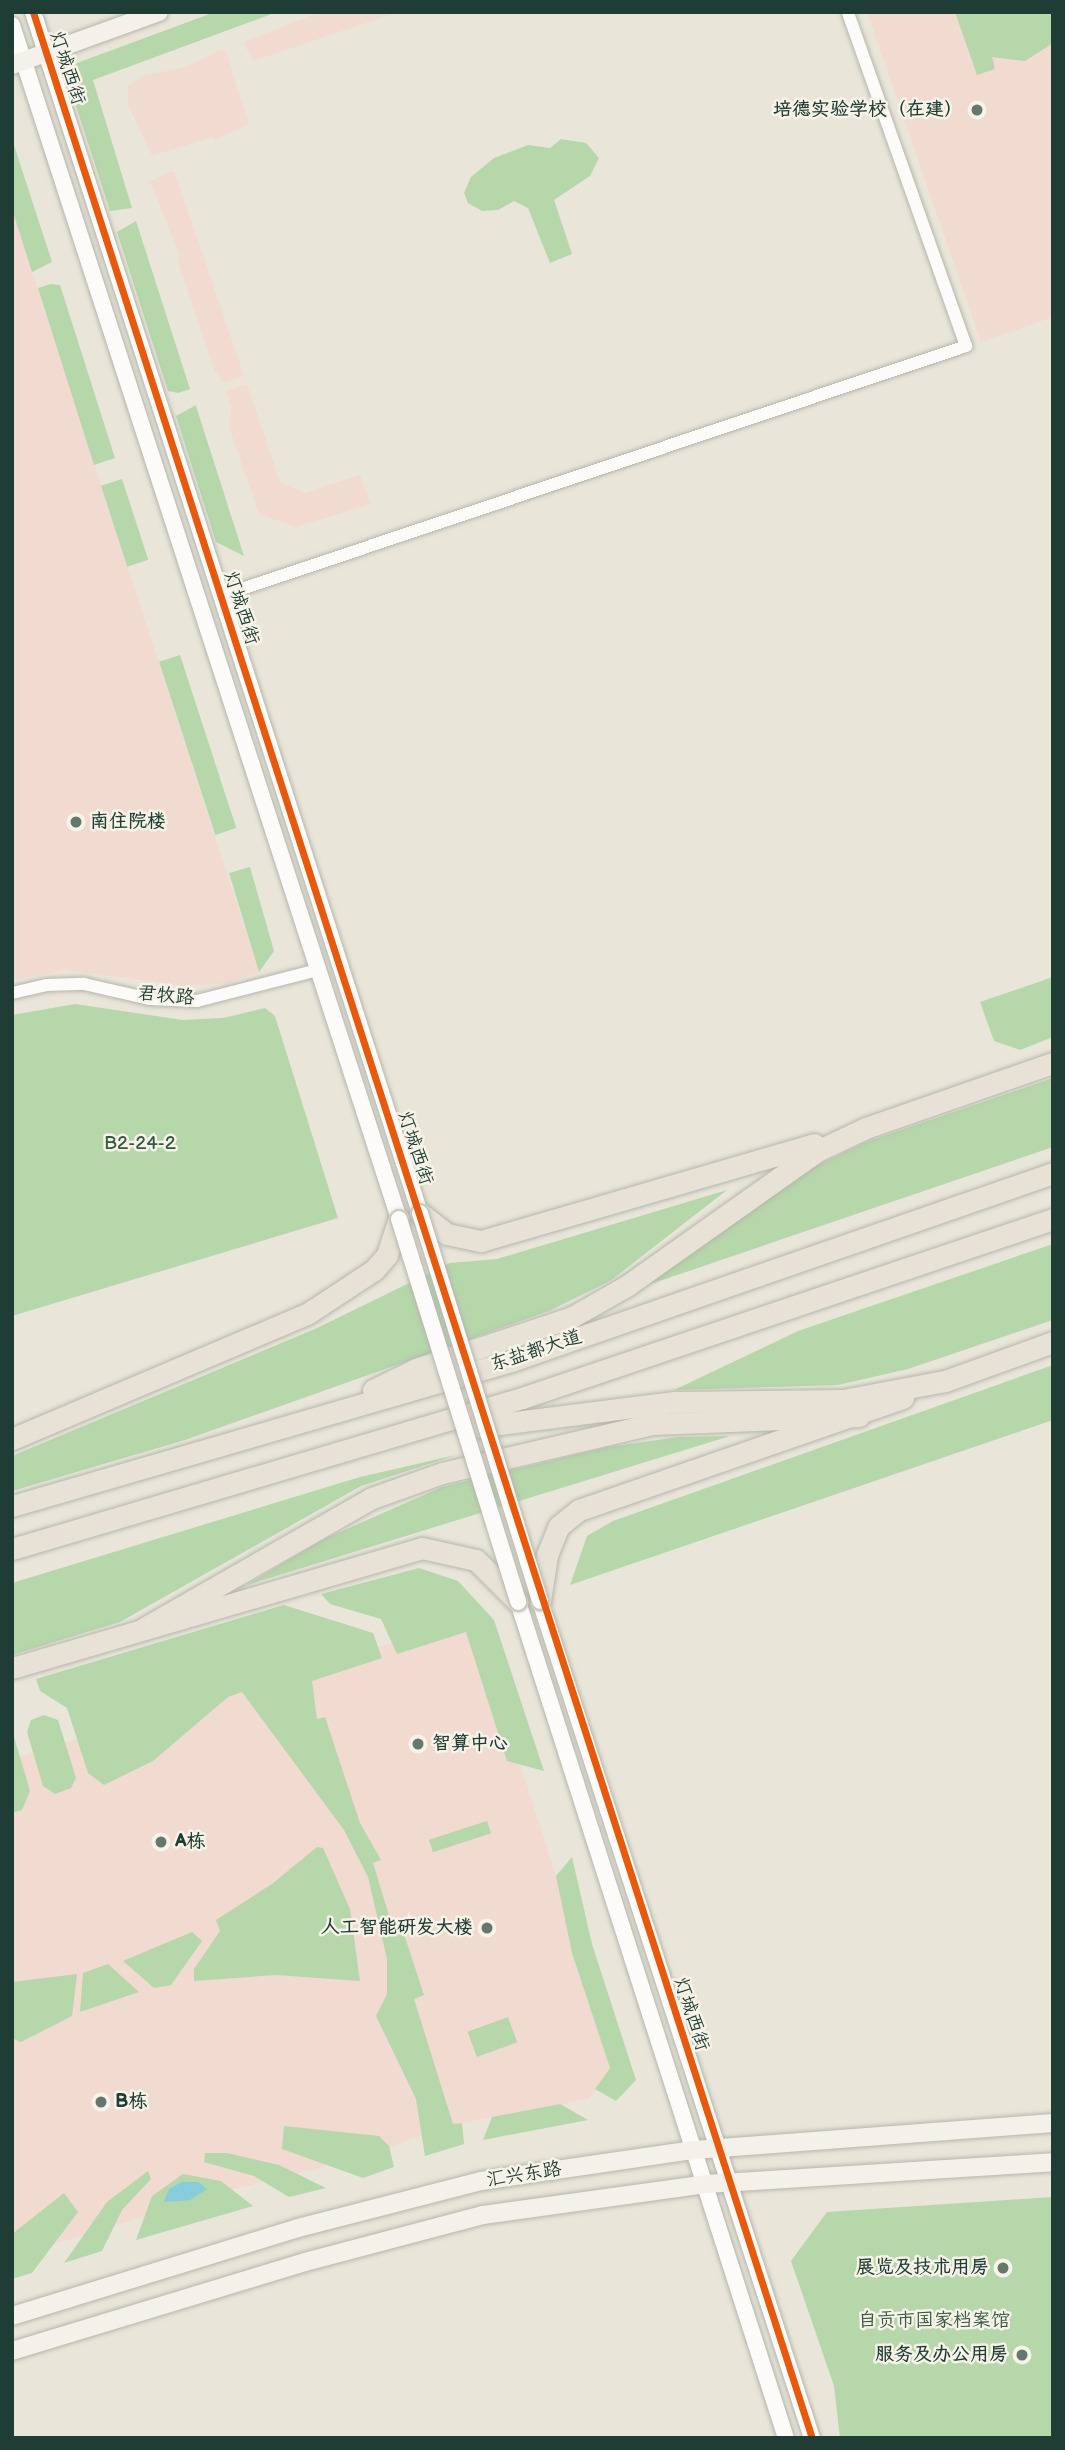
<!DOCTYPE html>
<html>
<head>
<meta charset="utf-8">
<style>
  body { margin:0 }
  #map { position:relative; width:1065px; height:2450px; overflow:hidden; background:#e9e6d9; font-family:"Balsamiq Sans","LXGW WenKai TC",sans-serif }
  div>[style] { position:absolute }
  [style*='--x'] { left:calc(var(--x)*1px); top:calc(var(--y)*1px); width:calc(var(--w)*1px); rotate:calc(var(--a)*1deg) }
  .built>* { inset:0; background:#f1dad0 }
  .green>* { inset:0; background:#b5d7aa; transform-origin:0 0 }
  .water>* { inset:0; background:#87ccda }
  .roads { filter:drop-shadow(0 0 2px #b5b6ac) drop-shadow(0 0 2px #b5b6ac) }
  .minor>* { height:12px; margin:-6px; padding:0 6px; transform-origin:6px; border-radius:6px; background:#fcfbf9 }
  .tertiary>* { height:16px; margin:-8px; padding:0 8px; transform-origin:8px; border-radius:8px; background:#fcfbf9 }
  .secondary>* { height:18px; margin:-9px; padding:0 9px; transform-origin:9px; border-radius:9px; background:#f4f1eb }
  .trunk>* { height:21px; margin:-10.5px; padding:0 10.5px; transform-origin:10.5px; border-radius:10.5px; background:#e8e2d6 }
  .bridges { filter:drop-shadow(0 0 2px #b5b6ac) drop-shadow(0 0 2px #b5b6ac) }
  .tertiary-bridge>* { height:16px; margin:-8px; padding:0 8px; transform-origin:8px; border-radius:8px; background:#fcfbf9 }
  .cycleway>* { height:7px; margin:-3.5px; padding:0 3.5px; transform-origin:3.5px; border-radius:3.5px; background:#e8590c }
  .dots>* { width:19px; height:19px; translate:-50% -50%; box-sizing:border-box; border:4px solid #f7f3e8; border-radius:50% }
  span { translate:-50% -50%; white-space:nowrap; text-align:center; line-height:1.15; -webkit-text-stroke:5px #f7f3e8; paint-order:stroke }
  .street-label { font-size:19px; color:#1f3d34 }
  .poi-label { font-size:19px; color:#1f3d34; font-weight:700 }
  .right { translate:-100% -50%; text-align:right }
  .left { translate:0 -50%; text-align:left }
  .park-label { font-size:19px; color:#355944 }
  .frame { position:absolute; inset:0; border:14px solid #1f3d34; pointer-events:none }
</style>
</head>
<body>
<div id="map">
  <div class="built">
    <i style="clip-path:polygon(399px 12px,253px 61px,243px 42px,318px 13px)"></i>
    <i style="clip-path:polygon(867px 12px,1053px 12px,1053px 317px,981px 342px)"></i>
    <i style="clip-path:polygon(221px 50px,226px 52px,249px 124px,215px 140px,212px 137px,152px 156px,128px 105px,128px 86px,142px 76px,182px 68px)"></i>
    <i style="clip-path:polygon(171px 171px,175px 173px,244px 376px,223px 383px,214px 369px,178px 263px,179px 253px,150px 182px)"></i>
    <i style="clip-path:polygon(12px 209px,259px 972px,228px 983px,188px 986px,64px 970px,12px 980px)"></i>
    <i style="clip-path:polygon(247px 384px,280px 482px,305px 493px,360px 475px,371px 504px,296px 527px,259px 514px,229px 427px,231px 408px,226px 391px)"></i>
    <i style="clip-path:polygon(473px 1618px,560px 1888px,572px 1953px,610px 2068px,589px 2099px,451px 2125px,349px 2161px,235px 2189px,12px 2257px,12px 1759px)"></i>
  </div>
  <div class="green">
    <i style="clip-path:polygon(215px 12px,277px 12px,93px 80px,132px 208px,110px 211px,68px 81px,77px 63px)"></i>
    <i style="clip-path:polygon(955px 12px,1053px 12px,1053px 43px,1025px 61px,992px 57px,995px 69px,977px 75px)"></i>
    <i style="clip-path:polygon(12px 139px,52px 262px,32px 272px,12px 209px)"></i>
    <i style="clip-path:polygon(561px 139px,586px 143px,599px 158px,590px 176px,554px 200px,572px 254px,550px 263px,528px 208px,514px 201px,498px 210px,482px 211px,468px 203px,464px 193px,471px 177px,494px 158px,528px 145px,550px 148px)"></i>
    <i style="clip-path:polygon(136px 221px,190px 389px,178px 393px,168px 391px,117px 232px)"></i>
    <i style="clip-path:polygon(51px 284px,60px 285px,115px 458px,94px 465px,38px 288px)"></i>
    <i style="clip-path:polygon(196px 405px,196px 406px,244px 556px,216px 542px,176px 416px)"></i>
    <i style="left:122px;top:479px;width:85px;height:22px;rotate:72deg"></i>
    <i style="left:180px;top:655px;width:182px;height:22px;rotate:72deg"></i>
    <i style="clip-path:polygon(250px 867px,274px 951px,259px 972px,229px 873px)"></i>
    <i style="clip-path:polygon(1053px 977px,1053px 1037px,1020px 1050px,994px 1041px,980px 1002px)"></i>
    <i style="clip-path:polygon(75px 1004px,183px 1020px,223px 1018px,265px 1008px,275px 1016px,338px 1218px,12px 1316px,12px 1015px)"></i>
    <i style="clip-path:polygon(1053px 1078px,1053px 1147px,642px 1287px,786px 1180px,866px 1142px)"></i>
    <i style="clip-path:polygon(727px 1190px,610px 1281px,549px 1311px,185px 1440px,12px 1491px,12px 1456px,315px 1329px,450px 1263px,497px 1259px)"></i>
    <i style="clip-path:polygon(1053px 1244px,1053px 1320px,908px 1369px,838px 1385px,674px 1390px,798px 1331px)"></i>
    <i style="clip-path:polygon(1053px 1365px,1053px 1420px,570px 1585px,587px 1536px,613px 1521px)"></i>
    <i style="clip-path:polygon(730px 1436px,247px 1585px,324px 1539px,442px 1487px,608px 1447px,678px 1437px)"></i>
    <i style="clip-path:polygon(456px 1455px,361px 1486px,120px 1622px,12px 1655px,12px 1583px,360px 1477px)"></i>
    <i style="clip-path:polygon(419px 1568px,458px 1581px,494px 1620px,544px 1771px,507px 1761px,466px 1632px,397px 1654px,381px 1619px,330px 1604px,321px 1594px)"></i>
    <i style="clip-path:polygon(284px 1605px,373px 1633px,382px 1658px,312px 1681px,317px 1719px,325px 1717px,360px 1823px,381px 1860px,373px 1863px,395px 1935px,402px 1928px,424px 1995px,414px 1999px,453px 2124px,462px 2123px,464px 2144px,425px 2156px,416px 2099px,376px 2016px,387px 1994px,387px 1959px,368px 1877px,344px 1830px,242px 1692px,228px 1697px,153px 1761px,104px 1785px,88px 1773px,67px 1708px,40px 1691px,36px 1679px)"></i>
    <i style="clip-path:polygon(44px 1715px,58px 1720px,76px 1778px,71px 1788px,55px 1794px,43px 1786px,27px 1732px,31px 1720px)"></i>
    <i style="clip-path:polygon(12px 1730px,30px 1791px,22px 1810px,12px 1813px)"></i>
    <i style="left:487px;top:1821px;width:13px;height:61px;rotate:72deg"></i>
    <i style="clip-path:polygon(317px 1847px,323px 1848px,350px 1909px,360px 1981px,276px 1975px,194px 1981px,194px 1969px,220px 1931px,216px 1920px,272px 1884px)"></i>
    <i style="clip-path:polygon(572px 1857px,592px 1944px,636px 2080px,616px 2101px,595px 2089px,610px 2068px,572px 1953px,556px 1876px)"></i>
    <i style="clip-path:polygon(192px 1932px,202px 1941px,171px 1985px,154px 1988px,123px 1961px)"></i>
    <i style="clip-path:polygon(108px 1964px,139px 1992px,80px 2012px,83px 1973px)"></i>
    <i style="clip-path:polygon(77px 1974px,72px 2016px,21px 2042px,12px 2038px,12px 1982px)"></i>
    <i style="left:508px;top:2017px;width:27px;height:43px;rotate:70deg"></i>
    <i style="clip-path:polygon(560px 2104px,588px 2120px,483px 2140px,492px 2117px)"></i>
    <i style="clip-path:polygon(284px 2126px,379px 2136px,389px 2146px,394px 2167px,363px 2178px,282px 2149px)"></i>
    <i style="clip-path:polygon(227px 2153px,279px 2165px,326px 2188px,289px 2197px,254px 2176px,204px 2162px,205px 2153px)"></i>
    <i style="clip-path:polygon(148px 2171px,151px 2179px,122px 2210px,102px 2251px,64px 2263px,107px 2202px)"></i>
    <i style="clip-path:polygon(183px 2174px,221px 2181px,253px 2206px,136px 2240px,152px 2196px)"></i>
    <i style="clip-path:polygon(64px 2193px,78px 2212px,32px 2273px,12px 2279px,12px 2234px)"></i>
    <i style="clip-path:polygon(1053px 2197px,1053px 2438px,840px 2438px,834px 2386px,791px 2261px,827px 2212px)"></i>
  </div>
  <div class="water">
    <i style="clip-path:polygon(182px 2182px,198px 2182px,207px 2189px,190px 2200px,164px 2202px,169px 2189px)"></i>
  </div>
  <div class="roads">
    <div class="minor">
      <i style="--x:221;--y:596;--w:786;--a:-18.55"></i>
      <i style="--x:966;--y:346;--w:354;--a:-109.5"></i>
      <i style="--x:12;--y:993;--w:36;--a:-13"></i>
      <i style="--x:47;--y:985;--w:37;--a:-2"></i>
      <i style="--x:84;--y:984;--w:68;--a:12.8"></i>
      <i style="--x:150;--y:999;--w:47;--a:2.4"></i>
      <i style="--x:197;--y:1001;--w:125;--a:-14.4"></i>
    </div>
    <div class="tertiary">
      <i style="--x:33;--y:12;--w:1262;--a:72.14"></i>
      <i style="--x:12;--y:25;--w:1255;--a:72.04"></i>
      <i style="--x:540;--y:1601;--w:880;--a:72"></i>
      <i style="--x:518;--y:1602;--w:878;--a:72.23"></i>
    </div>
    <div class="secondary">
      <i style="--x:12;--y:65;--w:156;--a:-19.8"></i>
      <i style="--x:12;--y:2316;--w:299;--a:-17.1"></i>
      <i style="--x:298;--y:2228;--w:189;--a:-14.4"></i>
      <i style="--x:481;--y:2181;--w:215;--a:-8.3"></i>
      <i style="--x:694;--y:2150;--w:360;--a:-4.3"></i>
      <i style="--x:12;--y:2351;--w:306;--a:-16.9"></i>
      <i style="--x:305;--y:2262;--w:184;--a:-14.8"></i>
      <i style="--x:483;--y:2215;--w:225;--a:-7.9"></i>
      <i style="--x:706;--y:2184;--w:348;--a:-3.6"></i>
    </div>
    <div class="trunk">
      <i style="--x:420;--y:1213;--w:34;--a:38"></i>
      <i style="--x:447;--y:1234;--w:35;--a:12"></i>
      <i style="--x:481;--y:1241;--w:347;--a:-16.2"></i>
      <i style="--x:373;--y:1390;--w:48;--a:-26"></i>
      <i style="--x:416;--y:1369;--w:164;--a:-18.4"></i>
      <i style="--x:572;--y:1317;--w:64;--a:-29.7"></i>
      <i style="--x:628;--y:1285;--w:232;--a:-35.3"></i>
      <i style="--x:817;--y:1151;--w:54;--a:-25.1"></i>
      <i style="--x:866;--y:1128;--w:198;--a:-19.2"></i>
      <i style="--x:468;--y:1428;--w:208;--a:-7.2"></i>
      <i style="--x:674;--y:1402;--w:169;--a:-0.7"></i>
      <i style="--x:843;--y:1400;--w:104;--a:-10.6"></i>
      <i style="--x:945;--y:1381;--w:115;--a:-19.9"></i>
      <i style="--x:12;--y:1439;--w:320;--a:-23"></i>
      <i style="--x:307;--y:1314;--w:80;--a:-33.3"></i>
      <i style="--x:374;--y:1270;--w:20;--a:-49"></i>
      <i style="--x:387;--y:1255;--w:38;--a:-72"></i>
      <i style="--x:12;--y:1506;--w:520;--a:-16.2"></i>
      <i style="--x:511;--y:1361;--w:574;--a:-19.13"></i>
      <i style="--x:12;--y:1549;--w:532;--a:-16.49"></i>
      <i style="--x:522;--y:1398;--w:560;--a:-18.63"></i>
      <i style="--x:540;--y:1601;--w:47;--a:-81.3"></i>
      <i style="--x:547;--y:1555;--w:31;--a:-68"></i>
      <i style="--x:559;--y:1526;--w:26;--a:-39"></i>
      <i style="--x:579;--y:1510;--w:343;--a:-19.1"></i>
      <i style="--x:144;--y:1628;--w:262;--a:-29.7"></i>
      <i style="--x:372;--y:1498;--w:74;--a:-19.7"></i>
      <i style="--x:442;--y:1473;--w:217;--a:-13.1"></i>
      <i style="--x:653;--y:1424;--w:206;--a:-2.2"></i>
      <i style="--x:12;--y:1668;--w:427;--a:-16.3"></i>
      <i style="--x:422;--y:1548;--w:55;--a:12.5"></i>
      <i style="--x:476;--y:1560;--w:59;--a:45"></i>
    </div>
  </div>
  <div class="bridges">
    <div class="tertiary-bridge">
      <i style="--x:420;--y:1213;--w:406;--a:72.8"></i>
      <i style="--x:399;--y:1219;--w:401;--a:72.7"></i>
    </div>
  </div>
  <div class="cycleway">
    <i style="--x:33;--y:12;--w:2548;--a:72.2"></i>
  </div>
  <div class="dots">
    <i style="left:977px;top:110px;background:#66786e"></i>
    <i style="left:76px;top:822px;background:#66786e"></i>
    <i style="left:418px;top:1744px;background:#66786e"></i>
    <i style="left:161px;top:1842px;background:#66786e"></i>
    <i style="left:487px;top:1928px;background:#66786e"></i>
    <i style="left:101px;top:2102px;background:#66786e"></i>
    <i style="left:1003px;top:2268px;background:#66786e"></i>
    <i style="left:1022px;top:2355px;background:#66786e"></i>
  </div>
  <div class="street-label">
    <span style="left:67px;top:68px;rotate:72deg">灯城西街</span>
    <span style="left:241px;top:608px;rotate:72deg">灯城西街</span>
    <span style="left:166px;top:996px;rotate:5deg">君牧路</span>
    <span style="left:415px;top:1148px;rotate:72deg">灯城西街</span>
    <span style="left:536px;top:1351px;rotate:-18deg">东盐都大道</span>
    <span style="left:691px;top:2014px;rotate:72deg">灯城西街</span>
    <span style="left:524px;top:2175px;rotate:-9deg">汇兴东路</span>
  </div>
  <div class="poi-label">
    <span class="right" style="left:963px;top:110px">培德实验学校（在建）</span>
    <span class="left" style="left:90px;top:822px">南住院楼</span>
    <span class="left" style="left:432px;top:1744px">智算中心</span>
    <span class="left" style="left:175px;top:1842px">A栋</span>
    <span class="right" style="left:473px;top:1928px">人工智能研发大楼</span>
    <span class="left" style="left:115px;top:2102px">B栋</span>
    <span class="right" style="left:989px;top:2268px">展览及技术用房</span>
    <span class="right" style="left:1008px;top:2355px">服务及办公用房</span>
  </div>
  <div class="park-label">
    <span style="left:140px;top:1144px">B2-24-2</span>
    <span style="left:934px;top:2321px">自贡市国家档案馆</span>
  </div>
  <div class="frame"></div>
</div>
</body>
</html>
